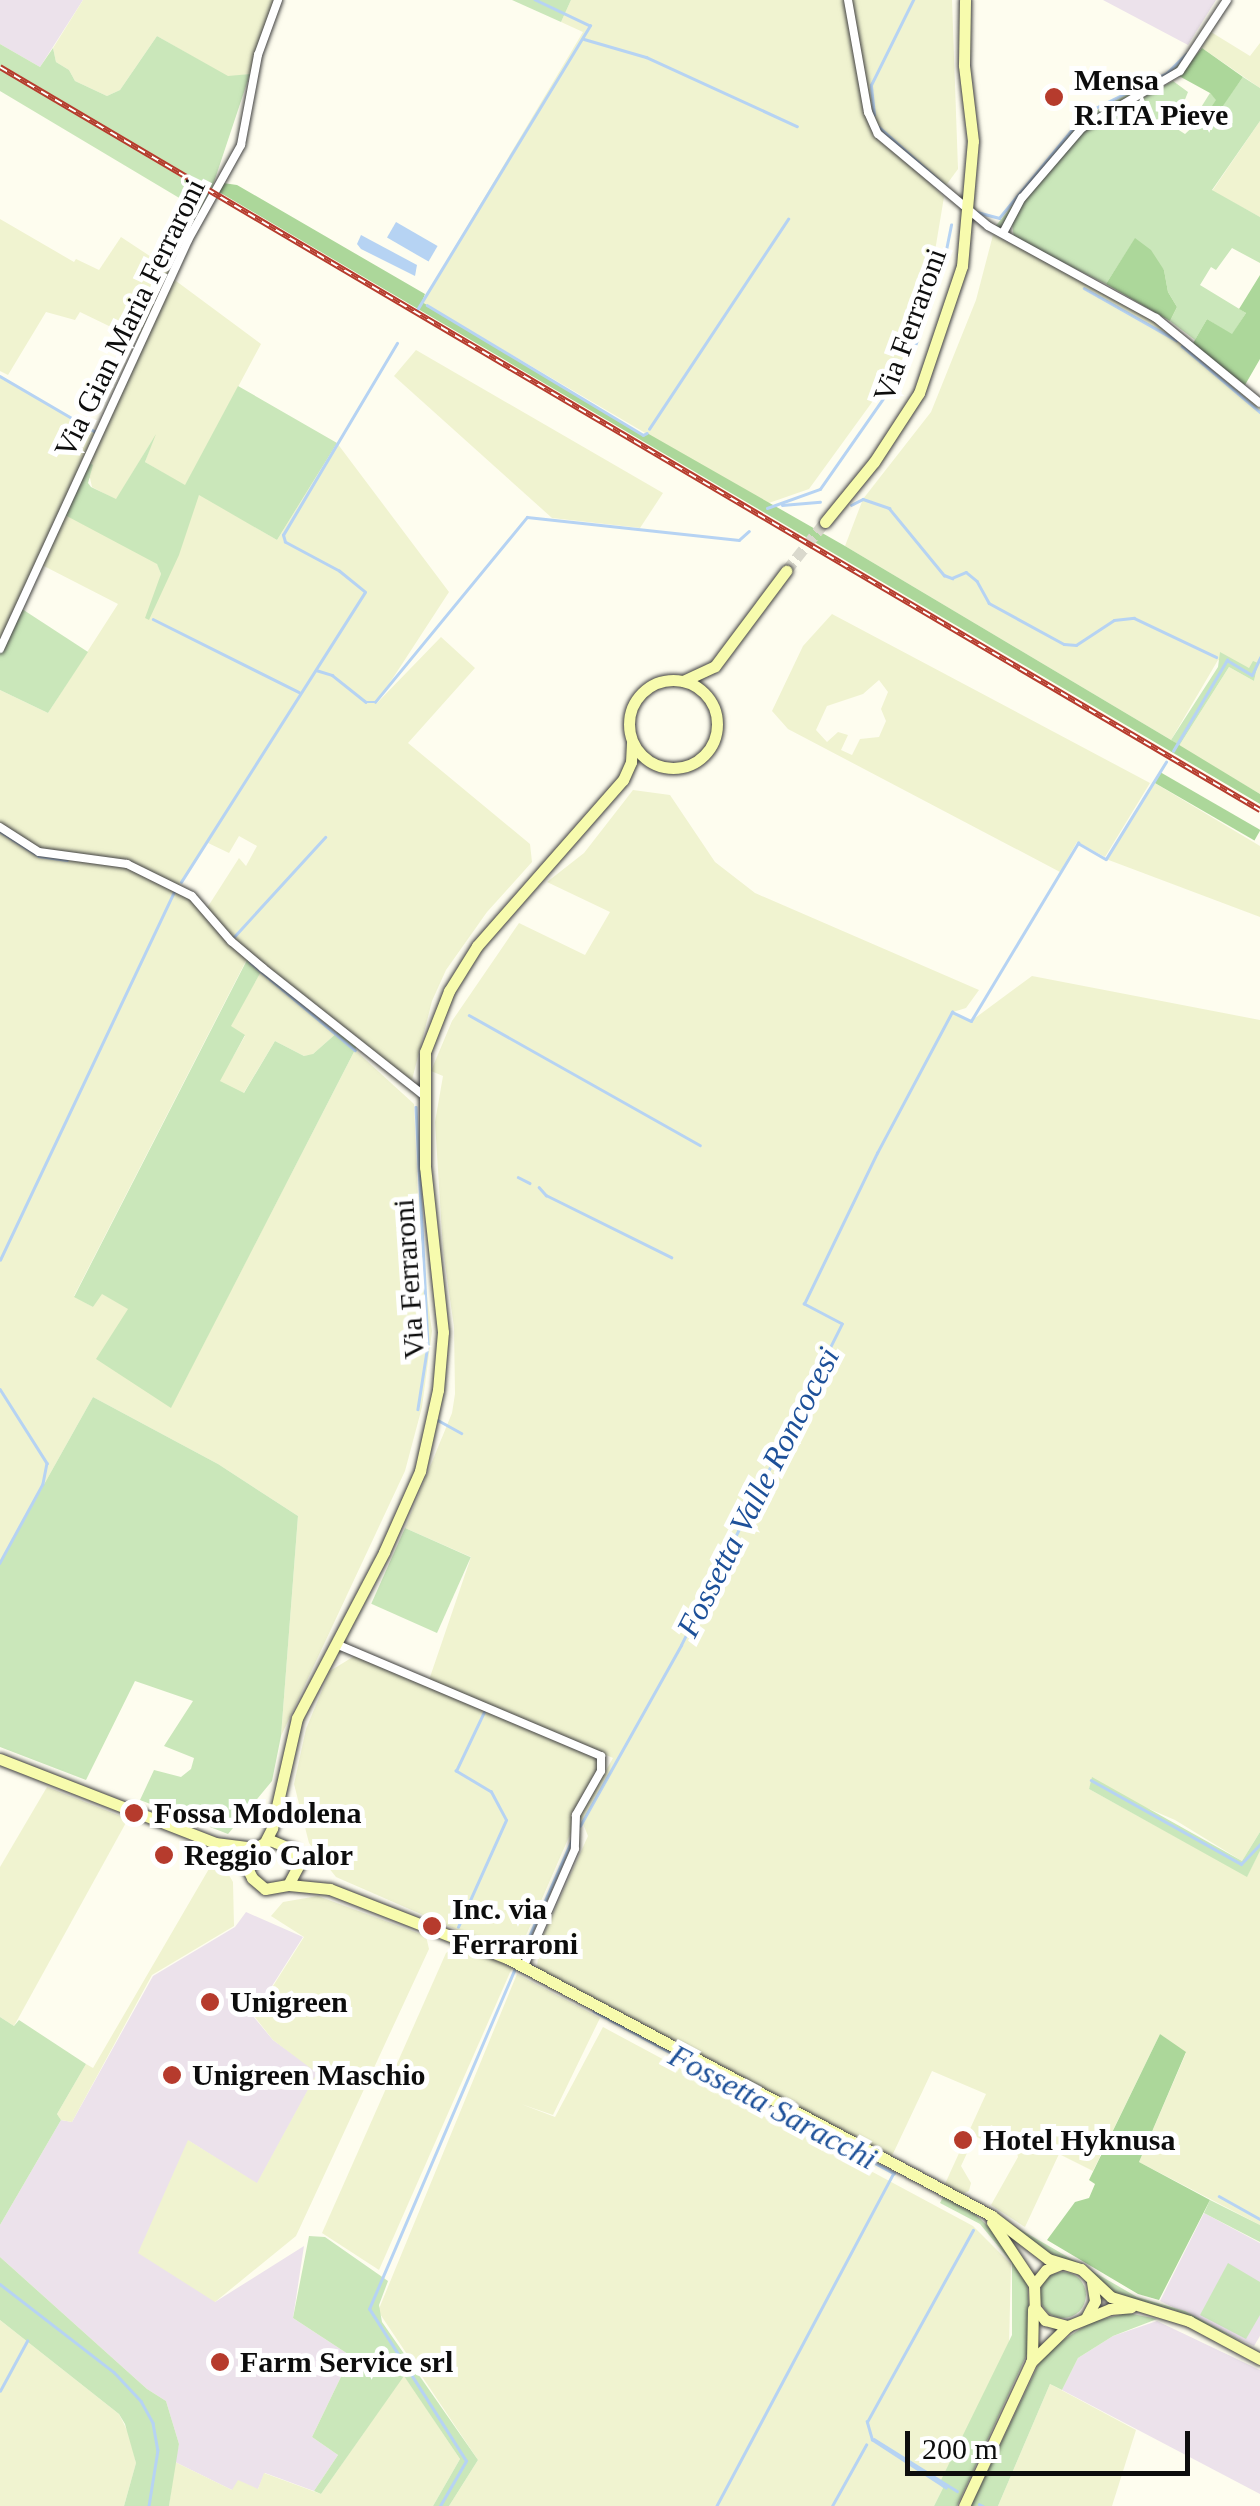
<!DOCTYPE html>
<html>
<head>
<meta charset="utf-8">
<style>
  body { margin:0 }
  #map { position:relative; width:1260px; height:2506px; overflow:hidden; background:#fefdef; font-family:Georgia,serif }
  div>[style] { position:absolute }
  [style*='--x'] { left:calc(var(--x)*1px); top:calc(var(--y)*1px); width:calc(var(--w)*1px); rotate:calc(var(--a)*1deg) }
  .industrial>* { inset:0; background:#ece2eb }
  .farmland>* { inset:0; background:#f0f3d0 }
  .green>* { inset:0; background:#cae7ba; transform-origin:0 0 }
  .round { border-radius:50% }
  .forest>* { inset:0; background:#acd79a; transform-origin:0 0 }
  .water>* { inset:0; background:#b6d3f3; transform-origin:0 0 }
  .stream>* { height:2.5px; margin:-1.25px; padding:0 1.25px; transform-origin:1.25px; border-radius:1.25px; background:#b6d3f3 }
  .secondary-tunnel>* { height:11px; margin-top:-5.5px; transform-origin:0; background:repeating-linear-gradient(90deg,#dad9cd 0 11px,transparent 0 16.5px) }
  .roads { filter:drop-shadow(0 0 2px #404040) drop-shadow(0 0 2px #404040) }
  .street>* { height:8px; margin:-4px; padding:0 4px; transform-origin:4px; border-radius:4px; background:#fff }
  .secondary>* { height:11px; margin:-5.5px; padding:0 5.5px; transform-origin:5.5px; border-radius:5.5px; background:#f7fbad }
  .secondary>.ring { margin:-5.5px; padding:0; box-sizing:content-box; background:none; border:11px solid #f7fbad; border-radius:50% }
  .rail>* { height:6px; margin-top:-3px; transform-origin:0; background:repeating-linear-gradient(90deg,#fff 0 8px,#b63b2d 0 16px); box-sizing:border-box; border-block:2px solid #b63b2d }
  .dots>* { width:28px; height:28px; translate:-50% -50%; box-sizing:border-box; border:5px solid #fff; border-radius:50% }
  span { translate:-50% -50%; white-space:nowrap; text-align:center; line-height:1.15; -webkit-text-stroke:10px #fff; paint-order:stroke }
  .poi-label { font-size:30px; color:#0d0d0d; font-weight:700 }
  .left { translate:0 -50%; text-align:left }
  .street-label { font-size:30px; color:#0d0d0d }
  .water-label { font-size:32px; color:#1d5099; font-style:italic }
  .scale { position:absolute; left:905px; top:2431px; width:285px; height:45px; box-sizing:border-box; border:5px solid #0d0d0d; border-top:0; padding-left:12px; font-size:30px; line-height:35px; white-space:nowrap; color:#0d0d0d; -webkit-text-stroke:8px #fff; paint-order:stroke }
</style>
</head>
<body>
<div id="map">
  <div class="industrial">
    <i style="clip-path:polygon(0 0,83px 0,40px 67px,0 44px)"></i>
    <i style="clip-path:polygon(1103px 0,1216px 0,1188px 45px)"></i>
    <i style="clip-path:polygon(246px 1912px,303px 1937px,253px 2016px,273px 2040px,318px 2072px,257px 2184px,189px 2141px,215px 2302px,304px 2246px,293px 2318px,351px 2356px,312px 2437px,338px 2455px,314px 2491px,265px 2473px,258px 2489px,232px 2490px,175px 2462px,179px 2444px,166px 2401px,147px 2389px,0 2257px,0 2225px,61px 2120px,72px 2122px,153px 1976px,235px 1927px)"></i>
    <i style="clip-path:polygon(1204px 2213px,1260px 2243px,1260px 2336px,1254px 2346px,1160px 2301px)"></i>
    <i style="clip-path:polygon(1157px 2321px,1260px 2370px,1260px 2494px,1062px 2390px,1078px 2358px,1113px 2336px)"></i>
  </div>
  <div class="farmland">
    <i style="clip-path:polygon(83px 0,275px 0,250px 74px,228px 77px,157px 36px,120px 90px,107px 96px,75px 81px,69px 70px,56px 62px,53px 48px)"></i>
    <i style="clip-path:polygon(571px 0,845px 0,869px 123px,944px 197px,930px 281px,907px 354px,809px 489px,766px 504px,422px 302px,583px 32px,561px 22px)"></i>
    <i style="clip-path:polygon(850px 0,952px 0,958px 169px,947px 184px,942px 186px,881px 134px,870px 112px)"></i>
    <i style="clip-path:polygon(1211px 32px,1250px 56px,1260px 43px,1260px 88px,1202px 48px)"></i>
    <i style="clip-path:polygon(1260px 121px,1260px 217px,1212px 191px)"></i>
    <i style="clip-path:polygon(evenodd,0 219px,74px 262px,76px 259px,99px 270px,121px 237px,174px 272px,172px 278px,261px 344px,185px 486px,145px 462px,153px 439px,116px 500px,92px 487px,90px 478px,74px 485px,130px 547px,157px 563px,161px 574px,157px 595px,199px 494px,277px 540px,337px 443px,449px 592px,376px 704px,441px 637px,475px 668px,408px 743px,530px 844px,532px 862px,487px 912px,446px 970px,432px 1001px,412px 1080px,340px 1030px,312px 1055px,304px 1056px,275px 1041px,243px 1094px,219px 1081px,245px 1036px,230px 1026px,263px 968px,249px 955px,74px 1296px,93px 1307px,101px 1293px,129px 1309px,171px 1407px,355px 1050px,414px 1104px,420px 1248px,432px 1331px,422px 1407px,405px 1471px,281px 1736px,298px 1516px,218px 1464px,93px 1397px,0 1563px,0 690px,48px 713px,118px 604px,40px 564px,0 649px,0 376px,97px 433px,142px 342px,80px 312px,75px 320px,46px 312px,8px 375px,0 371px,0 219px,239px 836px,257px 846px,246px 866px,239px 858px,207px 908px,220px 924px,178px 887px,206px 842px,229px 853px,239px 836px)"></i>
    <i style="clip-path:polygon(993px 235px,1131px 303px,1260px 403px,1260px 794px,1179px 746px,1229px 667px,1254px 681px,1258px 663px,1249px 668px,1218px 660px,1171px 740px,845px 546px,863px 499px,931px 412px,976px 300px)"></i>
    <i style="clip-path:polygon(416px 350px,663px 493px,640px 528px,552px 518px,394px 376px)"></i>
    <i style="clip-path:polygon(evenodd,832px 614px,1150px 783px,1105px 857px,1077px 842px,1060px 872px,788px 729px,772px 711px,803px 646px,832px 614px,879px 680px,888px 692px,881px 709px,886px 721px,879px 737px,860px 739px,852px 755px,841px 750px,848px 735px,838px 732px,827px 742px,816px 730px,827px 706px,863px 694px,879px 680px)"></i>
    <i style="clip-path:polygon(1153px 782px,1260px 846px,1260px 917px,1106px 859px)"></i>
    <i style="clip-path:polygon(633px 790px,670px 795px,715px 862px,755px 893px,979px 990px,966px 1008px,953px 1012px,971px 1021px,1032px 976px,1260px 1020px,1260px 1832px,1242px 1861px,1175px 1820px,1091px 1784px,1089px 1789px,1247px 1876px,1260px 1851px,1260px 2225px,1139px 2162px,1186px 2053px,1160px 2034px,1093px 2171px,1059px 2154px,1025px 2227px,991px 2205px,1018px 2157px,1013px 2136px,991px 2125px,983px 2140px,975px 2136px,961px 2166px,971px 2183px,969px 2191px,960px 2195px,944px 2186px,986px 2094px,932px 2071px,891px 2158px,537px 1968px,539px 1945px,588px 1836px,580px 1816px,613px 1758px,429px 1680px,471px 1557px,405px 1528px,452px 1413px,455px 1394px,454px 1327px,443px 1250px,435px 1122px,443px 1076px,431px 1071px,452px 1021px,519px 923px,585px 955px,610px 912px,547px 882px,584px 853px)"></i>
    <i style="clip-path:polygon(356px 1655px,594px 1753px,600px 1760px,600px 1770px,573px 1817px,572px 1830px,517px 1956px,336px 1877px,309px 1843px,294px 1784px,306px 1729px,330px 1671px)"></i>
    <i style="clip-path:polygon(47px 1787px,128px 1819px,14px 2026px,0 2017px,0 1867px)"></i>
    <i style="clip-path:polygon(217px 1855px,233px 1882px,234px 1926px,152px 1975px,72px 2122px,61px 2120px,57px 2114px,86px 2064px,93px 2068px)"></i>
    <i style="clip-path:polygon(318px 1896px,426px 1936px,429px 1949px,296px 2236px,215px 2302px,138px 2253px,188px 2140px,257px 2183px,317px 2073px,273px 2040px,254px 2016px,304px 1937px,271px 1916px,283px 1902px)"></i>
    <i style="clip-path:polygon(458px 1944px,512px 1968px,379px 2270px,322px 2233px,446px 1953px)"></i>
    <i style="clip-path:polygon(517px 1974px,600px 2018px,553px 2115px,521px 2104px,555px 2117px,603px 2027px,973px 2226px,1011px 2264px,1009px 2346px,939px 2484px,943px 2488px,934px 2506px,449px 2506px,478px 2460px,378px 2311px)"></i>
    <i style="clip-path:polygon(0 2320px,119px 2414px,130px 2436px,136px 2463px,124px 2506px,0 2506px)"></i>
    <i style="clip-path:polygon(404px 2375px,460px 2459px,433px 2506px,169px 2506px,175px 2462px,232px 2490px,238px 2480px,258px 2489px,264px 2473px,321px 2494px)"></i>
    <i style="clip-path:polygon(1050px 2384px,1136px 2430px,1112px 2506px,998px 2506px)"></i>
  </div>
  <div class="green">
    <i style="clip-path:polygon(512px 0,571px 0,561px 22px)"></i>
    <i style="clip-path:polygon(157px 36px,228px 76px,250px 74px,213px 185px,188px 233px,184px 231px,186px 202px,0 91px,0 44px,40px 67px,53px 48px,56px 62px,69px 70px,75px 81px,107px 96px,120px 90px)"></i>
    <i style="clip-path:polygon(1186px 55px,1191px 58px,1165px 80px,1085px 123px,1004px 227px,994px 228px,1084px 117px,1173px 70px)"></i>
    <i style="clip-path:polygon(1243px 77px,1260px 88px,1260px 121px,1212px 190px,1260px 217px,1260px 263px,1232px 248px,1216px 270px,1211px 267px,1200px 285px,1246px 313px,1232px 335px,1207px 319px,1195px 340px,1170px 321px,1177px 307px,1168px 292px,1164px 270px,1135px 239px,1106px 284px,1014px 238px,1012px 224px,1022px 204px,1078px 134px,1173px 81px,1188px 92px,1174px 127px,1185px 134px,1199px 121px,1195px 117px,1210px 93px,1216px 99px,1217px 113px)"></i>
    <i style="clip-path:polygon(238px 386px,337px 443px,277px 540px,199px 495px,179px 555px,149px 620px,145px 618px,161px 574px,157px 564px,63px 514px,85px 460px,93px 465px,88px 483px,91px 487px,116px 499px,156px 434px,145px 462px,185px 485px)"></i>
    <i style="clip-path:polygon(19px 607px,88px 652px,48px 713px,0 690px,0 649px)"></i>
    <i style="clip-path:polygon(1220px 652px,1249px 668px,1253px 661px,1258px 663px,1254px 681px,1229px 667px,1179px 746px,1171px 740px,1218px 667px)"></i>
    <i style="clip-path:polygon(249px 956px,263px 968px,231px 1026px,245px 1035px,220px 1081px,244px 1093px,275px 1041px,304px 1056px,313px 1054px,339px 1031px,357px 1046px,171px 1408px,96px 1359px,128px 1309px,102px 1294px,93px 1307px,74px 1297px)"></i>
    <i style="clip-path:polygon(93px 1397px,218px 1464px,298px 1516px,281px 1736px,272px 1781px,228px 1834px,140px 1800px,154px 1770px,181px 1777px,191px 1769px,194px 1758px,164px 1746px,193px 1701px,135px 1681px,86px 1780px,0 1747px,0 1563px)"></i>
    <i style="left:405px;top:1528px;width:72px;height:83px;rotate:24deg"></i>
    <i style="clip-path:polygon(1092px 1777px,1242px 1861px,1260px 1832px,1260px 1851px,1247px 1877px,1089px 1789px)"></i>
    <i style="clip-path:polygon(0 2017px,14px 2026px,19px 2020px,86px 2064px,57px 2114px,61px 2120px,0 2225px)"></i>
    <i style="clip-path:polygon(947px 2189px,1000px 2237px,1027px 2280px,1029px 2311px,1027px 2354px,957px 2506px,934px 2506px,943px 2488px,939px 2484px,1012px 2335px,1012px 2263px,980px 2224px,940px 2203px)"></i>
    <i style="clip-path:polygon(1210px 2200px,1260px 2225px,1260px 2242px,1204px 2213px)"></i>
    <i style="clip-path:polygon(1016px 2227px,1137px 2297px,1185px 2311px,1244px 2342px,1174px 2310px,1121px 2297px,1054px 2258px)"></i>
    <i style="clip-path:polygon(309px 2236px,325px 2237px,388px 2281px,379px 2305px,382px 2322px,478px 2460px,449px 2506px,433px 2506px,460px 2459px,404px 2376px,321px 2494px,314px 2491px,338px 2455px,312px 2437px,351px 2356px,293px 2318px)"></i>
    <i style="clip-path:polygon(0 2257px,147px 2389px,166px 2401px,179px 2444px,169px 2506px,124px 2506px,136px 2463px,125px 2424px,119px 2414px,0 2320px)"></i>
    <i style="clip-path:polygon(1228px 2263px,1260px 2282px,1260px 2315px,1246px 2339px,1200px 2315px)"></i>
    <i class="round" style="left:1040px;top:2272px;width:46px;height:46px"></i>
    <i style="clip-path:polygon(1128px 2313px,1157px 2319px,1113px 2336px,1078px 2358px,1062px 2390px,1050px 2384px,998px 2506px,971px 2506px,1044px 2353px,1091px 2322px)"></i>
  </div>
  <div class="forest">
    <i style="clip-path:polygon(1202px 48px,1243px 77px,1218px 113px,1210px 109px,1216px 100px,1210px 93px,1179px 76px)"></i>
    <i style="clip-path:polygon(223px 183px,237px 185px,425px 294px,422px 302px,643px 435px,647px 433px,845px 546px,1171px 740px,1260px 794px,1260px 804px,219px 192px)"></i>
    <i style="clip-path:polygon(1135px 238px,1151px 250px,1164px 270px,1168px 292px,1177px 307px,1170px 321px,1106px 284px)"></i>
    <i style="clip-path:polygon(1260px 275px,1260px 359px,1245px 385px,1192px 345px,1207px 319px,1232px 334px,1246px 313px,1239px 309px)"></i>
    <i style="left:1160px;top:772px;width:116px;height:12px;rotate:30deg"></i>
    <i style="clip-path:polygon(1160px 2034px,1186px 2052px,1139px 2162px,1210px 2200px,1159px 2300px,1138px 2294px,1047px 2240px,1075px 2202px,1089px 2198px,1095px 2184px,1089px 2180px)"></i>
  </div>
  <div class="water">
    <i style="left:396px;top:222px;width:48px;height:18px;rotate:30deg"></i>
    <i style="clip-path:polygon(361px 235px,417px 265px,415px 276px,361px 249px,357px 244px)"></i>
  </div>
  <div class="stream">
    <i style="--x:584;--y:39;--w:65;--a:16.2"></i>
    <i style="--x:646;--y:57;--w:166;--a:24.6"></i>
    <i style="--x:1091;--y:110;--w:85;--a:-26"></i>
    <i style="--x:1167;--y:73;--w:27;--a:-45"></i>
    <i style="--x:874;--y:115;--w:30;--a:-96"></i>
    <i style="--x:871;--y:85;--w:95;--a:-63.7"></i>
    <i style="--x:879;--y:127;--w:87;--a:41.7"></i>
    <i style="--x:977;--y:212;--w:23;--a:15"></i>
    <i style="--x:999;--y:218;--w:132;--a:-50.5"></i>
    <i style="--x:1084;--y:288;--w:106;--a:29.5"></i>
    <i style="--x:427;--y:305;--w:252;--a:31"></i>
    <i style="--x:643;--y:435;--w:4;--a:-27"></i>
    <i style="--x:417;--y:310;--w:333;--a:-58.7"></i>
    <i style="--x:590;--y:26;--w:61;--a:-154.7"></i>
    <i style="--x:1182;--y:346;--w:102;--a:40.2"></i>
    <i style="--x:911;--y:357;--w:92;--a:-70.4"></i>
    <i style="--x:942;--y:270;--w:46;--a:-78.7"></i>
    <i style="--x:0;--y:376;--w:111;--a:30.3"></i>
    <i style="--x:649;--y:429;--w:252;--a:-56.5"></i>
    <i style="--x:782;--y:505;--w:38;--a:-5"></i>
    <i style="--x:851;--y:505;--w:13;--a:-27"></i>
    <i style="--x:863;--y:499;--w:28;--a:19"></i>
    <i style="--x:889;--y:508;--w:87;--a:50.6"></i>
    <i style="--x:944;--y:575;--w:9;--a:21"></i>
    <i style="--x:952;--y:578;--w:15;--a:-23"></i>
    <i style="--x:966;--y:572;--w:14;--a:39"></i>
    <i style="--x:977;--y:581;--w:25;--a:61"></i>
    <i style="--x:989;--y:603;--w:85;--a:28.7"></i>
    <i style="--x:1064;--y:644;--w:12;--a:5"></i>
    <i style="--x:1076;--y:645;--w:45;--a:-33.3"></i>
    <i style="--x:1114;--y:620;--w:20;--a:-6"></i>
    <i style="--x:1134;--y:618;--w:91;--a:25.4"></i>
    <i style="--x:767;--y:508;--w:56;--a:-19.7"></i>
    <i style="--x:820;--y:489;--w:154;--a:-55.1"></i>
    <i style="--x:153;--y:619;--w:163;--a:26.6"></i>
    <i style="--x:316;--y:670;--w:17;--a:17"></i>
    <i style="--x:332;--y:675;--w:43;--a:38.5"></i>
    <i style="--x:366;--y:702;--w:9;--a:0"></i>
    <i style="--x:375;--y:702;--w:239;--a:-50.6"></i>
    <i style="--x:527;--y:517;--w:213;--a:6.2"></i>
    <i style="--x:739;--y:540;--w:13;--a:-42"></i>
    <i style="--x:1173;--y:751;--w:106;--a:-59.3"></i>
    <i style="--x:1227;--y:660;--w:29;--a:31"></i>
    <i style="--x:1252;--y:675;--w:19;--a:-65"></i>
    <i style="--x:0;--y:831;--w:46;--a:32.7"></i>
    <i style="--x:39;--y:856;--w:28;--a:8"></i>
    <i style="--x:181;--y:882;--w:343;--a:-57.6"></i>
    <i style="--x:365;--y:592;--w:33;--a:-141"></i>
    <i style="--x:339;--y:571;--w:61;--a:-151.8"></i>
    <i style="--x:285;--y:542;--w:7;--a:-106"></i>
    <i style="--x:283;--y:535;--w:223;--a:-59.3"></i>
    <i style="--x:232;--y:939;--w:138;--a:-47.6"></i>
    <i style="--x:250;--y:962;--w:137;--a:40"></i>
    <i style="--x:469;--y:1015;--w:265;--a:29.4"></i>
    <i style="--x:416;--y:1107;--w:238;--a:87.1"></i>
    <i style="--x:428;--y:1345;--w:65;--a:98.9"></i>
    <i style="--x:518;--y:1177;--w:13;--a:27"></i>
    <i style="--x:539;--y:1187;--w:11;--a:49"></i>
    <i style="--x:546;--y:1195;--w:140;--a:26.4"></i>
    <i style="--x:0;--y:1260;--w:407;--a:-64.7"></i>
    <i style="--x:0;--y:1389;--w:88;--a:57.6"></i>
    <i style="--x:47;--y:1463;--w:21;--a:101"></i>
    <i style="--x:43;--y:1484;--w:90;--a:118.6"></i>
    <i style="--x:436;--y:1419;--w:29;--a:29"></i>
    <i style="--x:1091;--y:1780;--w:172;--a:29.2"></i>
    <i style="--x:1241;--y:1864;--w:28;--a:-46"></i>
    <i style="--x:580;--y:1826;--w:207;--a:-60.8"></i>
    <i style="--x:681;--y:1645;--w:359;--a:-63.4"></i>
    <i style="--x:842;--y:1324;--w:43;--a:-152.2"></i>
    <i style="--x:804;--y:1304;--w:168;--a:-64.2"></i>
    <i style="--x:877;--y:1153;--w:160;--a:-62"></i>
    <i style="--x:952;--y:1012;--w:21;--a:25"></i>
    <i style="--x:971;--y:1021;--w:208;--a:-59"></i>
    <i style="--x:1078;--y:843;--w:32;--a:30"></i>
    <i style="--x:1106;--y:859;--w:114;--a:-58.3"></i>
    <i style="--x:458;--y:1927;--w:117;--a:-65.8"></i>
    <i style="--x:506;--y:1820;--w:32;--a:-118"></i>
    <i style="--x:491;--y:1792;--w:41;--a:-149"></i>
    <i style="--x:456;--y:1771;--w:65;--a:-64.6"></i>
    <i style="--x:523;--y:1950;--w:124;--a:-66.1"></i>
    <i style="--x:594;--y:2011;--w:341;--a:28.4"></i>
    <i style="--x:894;--y:2173;--w:377;--a:118"></i>
    <i style="--x:1219;--y:2196;--w:47;--a:29.3"></i>
    <i style="--x:0;--y:2284;--w:144;--a:37.7"></i>
    <i style="--x:114;--y:2372;--w:40;--a:47"></i>
    <i style="--x:141;--y:2401;--w:25;--a:61"></i>
    <i style="--x:153;--y:2423;--w:27;--a:80"></i>
    <i style="--x:158;--y:2450;--w:57;--a:99.1"></i>
    <i style="--x:0;--y:2391;--w:57;--a:-61.6"></i>
    <i style="--x:874;--y:2439;--w:98;--a:32.1"></i>
    <i style="--x:946;--y:2488;--w:88;--a:-147"></i>
    <i style="--x:872;--y:2440;--w:19;--a:-106"></i>
    <i style="--x:867;--y:2422;--w:219;--a:-61.1"></i>
    <i style="--x:979;--y:2504;--w:4;--a:27"></i>
    <i style="--x:440;--y:2506;--w:52;--a:-60"></i>
    <i style="--x:466;--y:2461;--w:180;--a:-122.5"></i>
    <i style="--x:369;--y:2309;--w:368;--a:-66.8"></i>
    <i style="--x:832;--y:2506;--w:70;--a:-60.9"></i>
  </div>
  <div class="secondary-tunnel">
    <i style="--x:786;--y:571;--w:63;--a:-51.5"></i>
  </div>
  <div class="roads">
    <div class="street">
      <i style="--x:848;--y:0;--w:114;--a:79.9"></i>
      <i style="--x:868;--y:112;--w:24;--a:66"></i>
      <i style="--x:878;--y:134;--w:143;--a:39.9"></i>
      <i style="--x:988;--y:226;--w:192;--a:28.7"></i>
      <i style="--x:1156;--y:318;--w:134;--a:39.3"></i>
      <i style="--x:1003;--y:233;--w:40;--a:-62"></i>
      <i style="--x:1022;--y:198;--w:92;--a:-49.4"></i>
      <i style="--x:1082;--y:128;--w:113;--a:-30.2"></i>
      <i style="--x:1180;--y:71;--w:85;--a:-56.5"></i>
      <i style="--x:0;--y:649;--w:450;--a:-65.3"></i>
      <i style="--x:188;--y:240;--w:109;--a:-60.8"></i>
      <i style="--x:241;--y:145;--w:92;--a:-79.3"></i>
      <i style="--x:258;--y:55;--w:59;--a:-70"></i>
      <i style="--x:0;--y:827;--w:46;--a:32.7"></i>
      <i style="--x:39;--y:852;--w:89;--a:7.8"></i>
      <i style="--x:127;--y:864;--w:72;--a:26.2"></i>
      <i style="--x:192;--y:896;--w:60;--a:49.1"></i>
      <i style="--x:231;--y:941;--w:42;--a:40.2"></i>
      <i style="--x:263;--y:968;--w:204;--a:38.4"></i>
      <i style="--x:336;--y:1644;--w:288;--a:22.9"></i>
      <i style="--x:601;--y:1756;--w:15;--a:90"></i>
      <i style="--x:601;--y:1771;--w:51;--a:119.6"></i>
      <i style="--x:576;--y:1815;--w:34;--a:92"></i>
      <i style="--x:575;--y:1849;--w:128;--a:113.6"></i>
    </div>
    <div class="secondary">
      <i style="--x:825;--y:522;--w:77;--a:-50.8"></i>
      <i style="--x:874;--y:462;--w:82;--a:-56.9"></i>
      <i style="--x:919;--y:393;--w:134;--a:-71.3"></i>
      <i style="--x:962;--y:266;--w:125;--a:-85"></i>
      <i style="--x:973;--y:141;--w:77;--a:-96.8"></i>
      <i style="--x:964;--y:65;--w:65;--a:-89.1"></i>
      <i class="ring" style="left:629px;top:680px;width:77px;height:77px"></i>
      <i style="--x:683;--y:681;--w:35;--a:-25"></i>
      <i style="--x:715;--y:666;--w:119;--a:-53.2"></i>
      <i style="--x:0;--y:1759;--w:231;--a:21.3"></i>
      <i style="--x:215;--y:1843;--w:40;--a:7.1"></i>
      <i style="--x:265;--y:1842;--w:16;--a:-63"></i>
      <i style="--x:272;--y:1828;--w:113;--a:-77.2"></i>
      <i style="--x:297;--y:1718;--w:187;--a:-62.3"></i>
      <i style="--x:384;--y:1552;--w:89;--a:-66"></i>
      <i style="--x:420;--y:1471;--w:83;--a:-77.5"></i>
      <i style="--x:438;--y:1390;--w:58;--a:-85.1"></i>
      <i style="--x:443;--y:1332;--w:166;--a:-96.2"></i>
      <i style="--x:425;--y:1167;--w:115;--a:-90"></i>
      <i style="--x:425;--y:1052;--w:66;--a:-68.5"></i>
      <i style="--x:449;--y:991;--w:53;--a:-58.1"></i>
      <i style="--x:477;--y:946;--w:221;--a:-48.7"></i>
      <i style="--x:623;--y:780;--w:20;--a:-66"></i>
      <i style="--x:631;--y:762;--w:20;--a:-87"></i>
      <i style="--x:223;--y:1847;--w:26;--a:36"></i>
      <i style="--x:244;--y:1862;--w:18;--a:63"></i>
      <i style="--x:252;--y:1878;--w:17;--a:40"></i>
      <i style="--x:265;--y:1889;--w:23;--a:-10"></i>
      <i style="--x:288;--y:1885;--w:24;--a:-62"></i>
      <i style="--x:299;--y:1864;--w:17;--a:-115"></i>
      <i style="--x:292;--y:1849;--w:24;--a:-158"></i>
      <i style="--x:270;--y:1840;--w:17;--a:152"></i>
      <i style="--x:255;--y:1848;--w:21;--a:107"></i>
      <i style="--x:289;--y:1885;--w:41;--a:5.6"></i>
      <i style="--x:330;--y:1889;--w:190;--a:21.3"></i>
      <i style="--x:507;--y:1958;--w:549;--a:28.01"></i>
      <i style="--x:992;--y:2216;--w:71;--a:37.5"></i>
      <i style="--x:1048;--y:2259;--w:34;--a:17"></i>
      <i style="--x:1081;--y:2269;--w:41;--a:43"></i>
      <i style="--x:1111;--y:2297;--w:82;--a:17.1"></i>
      <i style="--x:1189;--y:2321;--w:81;--a:28.2"></i>
      <i style="--x:992;--y:2222;--w:76;--a:56.3"></i>
      <i style="--x:1061;--y:2264;--w:16;--a:158"></i>
      <i style="--x:1046;--y:2270;--w:19;--a:129"></i>
      <i style="--x:1034;--y:2285;--w:23;--a:88"></i>
      <i style="--x:1035;--y:2308;--w:16;--a:50"></i>
      <i style="--x:1045;--y:2320;--w:24;--a:15"></i>
      <i style="--x:1068;--y:2326;--w:45;--a:-22"></i>
      <i style="--x:1110;--y:2309;--w:21;--a:-5"></i>
      <i style="--x:1086;--y:2318;--w:19;--a:-62"></i>
      <i style="--x:1095;--y:2301;--w:19;--a:-99"></i>
      <i style="--x:1032;--y:2360;--w:51;--a:-88.9"></i>
      <i style="--x:964;--y:2506;--w:159;--a:-65"></i>
      <i style="--x:1031;--y:2362;--w:52;--a:-44.2"></i>
    </div>
  </div>
  <div class="rail">
    <i style="--x:0;--y:67;--w:1463;--a:30.53"></i>
  </div>
  <div class="dots">
    <i style="left:1054px;top:97px;background:#b63b2d"></i>
    <i style="left:134px;top:1813px;background:#b63b2d"></i>
    <i style="left:164px;top:1855px;background:#b63b2d"></i>
    <i style="left:432px;top:1926px;background:#b63b2d"></i>
    <i style="left:210px;top:2002px;background:#b63b2d"></i>
    <i style="left:172px;top:2075px;background:#b63b2d"></i>
    <i style="left:963px;top:2140px;background:#b63b2d"></i>
    <i style="left:220px;top:2362px;background:#b63b2d"></i>
  </div>
  <div class="poi-label">
    <span class="left" style="left:1074px;top:97px">Mensa<br>R.ITA Pieve</span>
    <span class="left" style="left:154px;top:1813px">Fossa Modolena</span>
    <span class="left" style="left:184px;top:1855px">Reggio Calor</span>
    <span class="left" style="left:452px;top:1926px">Inc. via<br>Ferraroni</span>
    <span class="left" style="left:230px;top:2002px">Unigreen</span>
    <span class="left" style="left:192px;top:2075px">Unigreen Maschio</span>
    <span class="left" style="left:983px;top:2140px">Hotel Hyknusa</span>
    <span class="left" style="left:240px;top:2362px">Farm Service srl</span>
  </div>
  <div class="street-label">
    <span style="left:130px;top:318px;rotate:-64deg">Via Gian Maria Ferraroni</span>
    <span style="left:910px;top:325px;rotate:-70deg">Via Ferraroni</span>
    <span style="left:409px;top:1279px;rotate:-94deg">Via Ferraroni</span>
  </div>
  <div class="water-label">
    <span style="left:758px;top:1492px;rotate:-63deg">Fossetta Valle Roncocesi</span>
    <span style="left:773px;top:2107px;rotate:28deg">Fossetta Saracchi</span>
  </div>
  <div class="scale">200 m</div>
</div>
</body>
</html>
